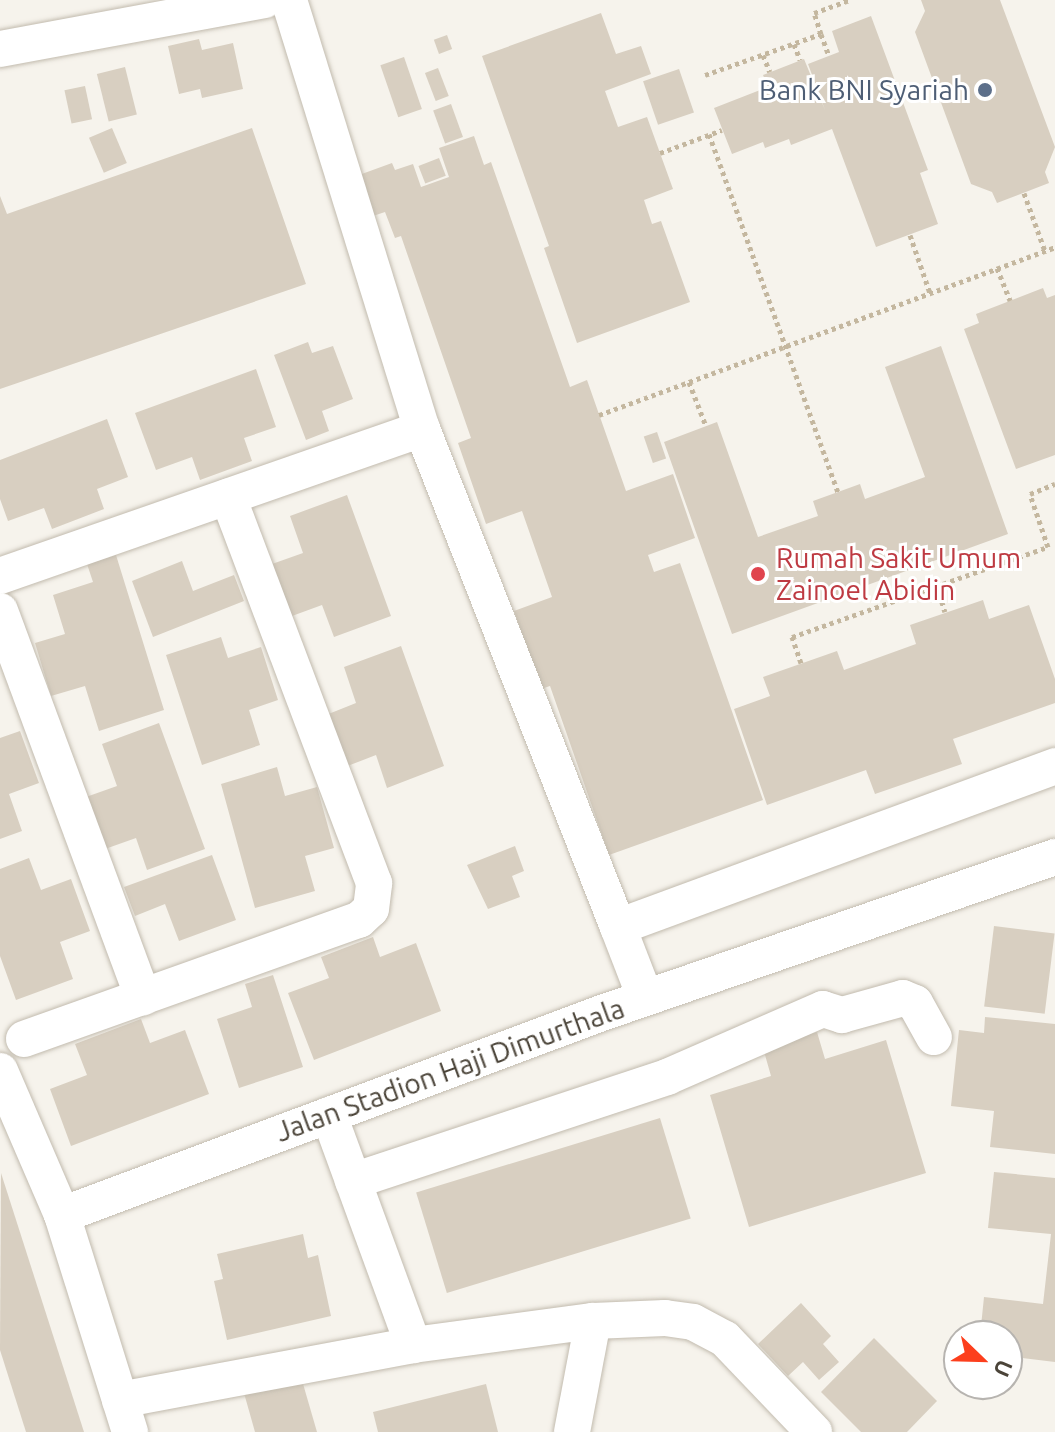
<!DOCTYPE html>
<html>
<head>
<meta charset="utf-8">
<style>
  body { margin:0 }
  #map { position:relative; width:1055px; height:1432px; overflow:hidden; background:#f6f3ec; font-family:Ubuntu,sans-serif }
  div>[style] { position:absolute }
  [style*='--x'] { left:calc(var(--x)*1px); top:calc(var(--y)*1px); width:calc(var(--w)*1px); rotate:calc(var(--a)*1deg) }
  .building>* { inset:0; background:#d8cfc1; transform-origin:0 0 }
  .path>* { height:5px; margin-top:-2.5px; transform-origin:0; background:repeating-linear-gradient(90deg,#c4b79f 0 4px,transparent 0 8px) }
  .roads { filter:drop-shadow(0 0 2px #c2bbae) drop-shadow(0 0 2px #c2bbae) }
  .minor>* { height:36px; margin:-18px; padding:0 18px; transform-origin:18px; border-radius:18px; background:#fff }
  .dots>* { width:22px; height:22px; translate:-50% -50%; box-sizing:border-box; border:4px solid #fff; border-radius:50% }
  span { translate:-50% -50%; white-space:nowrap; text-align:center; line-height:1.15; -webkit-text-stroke:6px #fff; paint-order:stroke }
  .service-label { font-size:28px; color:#4e5e75 }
  .right { translate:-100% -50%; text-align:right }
  .health-label { font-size:28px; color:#be3a42 }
  .left { translate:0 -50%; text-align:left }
  .street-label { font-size:28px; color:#4b4439 }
  .north { position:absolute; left:943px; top:1320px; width:80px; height:80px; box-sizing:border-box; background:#fff; border:2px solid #b7b4b0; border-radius:50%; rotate:113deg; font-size:22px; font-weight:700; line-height:32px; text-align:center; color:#4b4439 }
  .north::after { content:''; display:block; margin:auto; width:28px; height:36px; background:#fc3f1d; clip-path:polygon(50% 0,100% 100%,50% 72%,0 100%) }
</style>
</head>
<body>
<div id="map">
  <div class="building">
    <i style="clip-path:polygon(921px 0,1000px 0,1055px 147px,1045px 172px,1049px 183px,997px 203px,992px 192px,971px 184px,915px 32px,925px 11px)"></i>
    <i style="clip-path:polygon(601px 13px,616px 54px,641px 46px,651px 74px,605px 91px,618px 127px,647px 117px,673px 189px,644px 200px,652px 224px,661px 221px,690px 302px,577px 343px,544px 248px,549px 246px,482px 56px)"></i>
    <i style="clip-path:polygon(871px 16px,928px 170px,920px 173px,938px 224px,876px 247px,832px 129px,791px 145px,789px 139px,765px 148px,763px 142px,732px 154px,714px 108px,768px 87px,763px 75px,804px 59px,825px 110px,808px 64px,839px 52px,832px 31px)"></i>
    <i style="left:447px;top:35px;width:15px;height:14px;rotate:70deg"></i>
    <i style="clip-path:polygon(199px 39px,202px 50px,233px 43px,243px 89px,202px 98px,200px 89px,179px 94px,168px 46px)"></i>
    <i style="left:404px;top:57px;width:55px;height:25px;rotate:71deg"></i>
    <i style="left:125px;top:67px;width:49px;height:29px;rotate:76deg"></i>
    <i style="left:438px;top:68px;width:30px;height:14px;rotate:69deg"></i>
    <i style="left:679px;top:69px;width:46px;height:38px;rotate:71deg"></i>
    <i style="left:85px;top:86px;width:34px;height:21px;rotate:78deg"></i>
    <i style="left:451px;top:104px;width:35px;height:19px;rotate:70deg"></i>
    <i style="left:112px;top:128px;width:38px;height:25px;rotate:67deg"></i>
    <i style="clip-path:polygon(252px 128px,306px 284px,0 389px,0 196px,7px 214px)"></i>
    <i style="clip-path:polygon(474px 136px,484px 165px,491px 162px,570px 387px,587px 380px,626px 491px,673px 474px,695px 538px,648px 555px,654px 572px,680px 563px,763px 800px,609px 855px,550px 686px,541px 689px,514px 611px,552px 597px,522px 511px,486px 524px,458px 443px,471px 438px,401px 236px,395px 238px,385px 212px,373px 216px,359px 175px,392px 163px,395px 170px,413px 164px,421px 187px,449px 177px,439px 148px)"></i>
    <i style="left:439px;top:158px;width:19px;height:22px;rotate:69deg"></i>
    <i style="clip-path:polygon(1043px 288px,1047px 298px,1055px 295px,1055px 455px,1016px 469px,964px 329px,979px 323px,976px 314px)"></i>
    <i style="clip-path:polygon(308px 342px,312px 353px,333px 346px,353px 399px,322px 411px,329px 431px,306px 440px,274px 355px)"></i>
    <i style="clip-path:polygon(941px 346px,1008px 534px,732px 634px,664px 442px,717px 422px,758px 537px,818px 516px,813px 501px,838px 492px,860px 484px,865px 499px,925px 477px,885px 367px)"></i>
    <i style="clip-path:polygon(256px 369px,276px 427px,244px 438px,252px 461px,200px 480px,192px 457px,156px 470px,135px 413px)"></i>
    <i style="clip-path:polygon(107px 419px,128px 477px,97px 489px,104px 509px,52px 529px,44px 508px,8px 521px,0 499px,0 460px)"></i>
    <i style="left:657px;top:432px;width:28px;height:14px;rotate:71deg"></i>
    <i style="clip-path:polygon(347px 495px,391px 616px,334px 637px,322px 605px,292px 616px,272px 564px,303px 553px,290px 516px)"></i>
    <i style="clip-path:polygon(116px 555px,164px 710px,99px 731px,85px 686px,51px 696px,35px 643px,65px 634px,53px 595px,93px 582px,87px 564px)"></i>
    <i style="clip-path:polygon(182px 561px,193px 591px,234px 575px,244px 601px,153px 637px,132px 581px)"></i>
    <i style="clip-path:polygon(983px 600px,989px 619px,1029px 605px,1055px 679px,1055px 703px,953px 739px,962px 764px,875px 794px,866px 770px,767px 805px,734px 709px,770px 696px,763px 677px,837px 651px,844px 670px,916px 644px,910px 625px)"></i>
    <i style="clip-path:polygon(221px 637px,228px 658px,261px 647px,278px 700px,249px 710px,260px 745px,202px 765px,166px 655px)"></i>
    <i style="clip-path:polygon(401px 646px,444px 766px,387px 788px,376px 755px,345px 767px,326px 715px,356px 703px,344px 667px)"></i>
    <i style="clip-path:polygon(159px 723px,205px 849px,147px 870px,136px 838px,105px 849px,86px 797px,117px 786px,102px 744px)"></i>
    <i style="clip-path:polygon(20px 731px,39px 783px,9px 794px,22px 831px,0 839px,0 738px)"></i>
    <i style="clip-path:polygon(277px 767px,285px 796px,317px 787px,334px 848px,305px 856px,315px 891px,255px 908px,221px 784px)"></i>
    <i style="clip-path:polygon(515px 846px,524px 871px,512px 876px,520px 897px,488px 909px,467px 865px)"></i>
    <i style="clip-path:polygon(212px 855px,236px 920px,179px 941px,165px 904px,135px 916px,124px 887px)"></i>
    <i style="clip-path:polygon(29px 858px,41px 890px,71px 879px,90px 931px,60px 942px,73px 979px,16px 1000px,0 956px,0 869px)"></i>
    <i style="left:994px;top:926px;width:61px;height:81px;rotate:7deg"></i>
    <i style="clip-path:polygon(373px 937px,380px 957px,416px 943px,441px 1011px,314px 1060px,288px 993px,329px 978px,321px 957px)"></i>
    <i style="clip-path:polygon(273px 975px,303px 1067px,239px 1088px,217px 1019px,252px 1007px,245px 984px)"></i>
    <i style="clip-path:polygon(985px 1017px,1055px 1024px,1055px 1154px,990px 1147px,994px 1111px,951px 1106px,959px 1030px,984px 1033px)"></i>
    <i style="clip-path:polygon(141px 1019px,150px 1043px,185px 1030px,209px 1094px,71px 1146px,50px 1089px,87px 1075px,75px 1044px)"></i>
    <i style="clip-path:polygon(817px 1032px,825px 1059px,886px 1040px,926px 1173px,749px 1227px,710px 1095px,771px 1076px,763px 1048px)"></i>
    <i style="left:660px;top:1118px;width:105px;height:255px;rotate:73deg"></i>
    <i style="clip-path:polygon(994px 1172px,1055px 1178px,1055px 1362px,1007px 1356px,1007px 1336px,980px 1336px,984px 1297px,1043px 1304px,1051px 1234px,988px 1228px)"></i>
    <i style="clip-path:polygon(1px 1173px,84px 1432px,26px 1432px,0 1350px)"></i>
    <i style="clip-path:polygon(303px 1234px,308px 1258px,318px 1255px,331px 1316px,227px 1340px,214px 1281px,223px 1279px,217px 1254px)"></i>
    <i style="clip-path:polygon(801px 1303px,831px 1336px,823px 1344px,839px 1362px,819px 1380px,803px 1362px,788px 1376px,758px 1344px)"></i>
    <i style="clip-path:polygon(874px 1338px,937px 1401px,907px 1432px,861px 1432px,821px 1392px)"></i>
    <i style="clip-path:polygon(299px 1370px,317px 1432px,255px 1432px,242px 1386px)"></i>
    <i style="clip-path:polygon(486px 1384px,498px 1432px,378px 1432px,373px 1412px)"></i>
  </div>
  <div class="path">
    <i style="--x:821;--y:34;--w:23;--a:70"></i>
    <i style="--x:794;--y:44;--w:17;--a:69"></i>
    <i style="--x:763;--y:55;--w:18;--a:68"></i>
    <i style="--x:705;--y:75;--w:123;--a:-19.5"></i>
    <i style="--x:821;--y:34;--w:22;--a:-108"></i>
    <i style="--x:814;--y:13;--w:38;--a:-20"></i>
    <i style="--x:709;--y:134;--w:381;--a:70.2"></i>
    <i style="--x:660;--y:153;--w:66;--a:-20.4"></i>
    <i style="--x:1024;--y:193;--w:62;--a:70.1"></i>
    <i style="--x:910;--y:235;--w:61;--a:71"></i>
    <i style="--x:997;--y:268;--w:35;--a:68"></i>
    <i style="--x:689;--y:382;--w:47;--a:68.9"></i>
    <i style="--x:599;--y:415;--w:486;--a:-20.2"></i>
    <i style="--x:937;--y:586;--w:27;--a:73"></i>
    <i style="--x:801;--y:663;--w:28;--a:-109"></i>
    <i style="--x:792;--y:637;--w:271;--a:-19.4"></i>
    <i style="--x:1048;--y:547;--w:56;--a:-108.8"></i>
    <i style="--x:1030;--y:494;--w:27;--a:-22"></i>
  </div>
  <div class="roads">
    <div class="minor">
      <i style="--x:289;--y:0;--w:449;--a:72.8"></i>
      <i style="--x:422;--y:429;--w:535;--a:68.52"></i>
      <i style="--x:618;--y:927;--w:466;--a:-20.2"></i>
      <i style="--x:0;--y:49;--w:269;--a:-10.5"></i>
      <i style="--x:0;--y:576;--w:447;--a:-19.2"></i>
      <i style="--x:0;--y:611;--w:412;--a:69.7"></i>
      <i style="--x:618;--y:927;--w:75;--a:68.9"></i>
      <i style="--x:24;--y:1039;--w:356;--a:-19.6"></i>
      <i style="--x:359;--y:920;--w:16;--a:-43"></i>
      <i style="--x:371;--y:909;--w:26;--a:-83"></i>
      <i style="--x:374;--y:883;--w:413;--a:-110.7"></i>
      <i style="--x:0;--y:1071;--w:157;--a:66.7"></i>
      <i style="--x:329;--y:1115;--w:245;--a:69.9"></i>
      <i style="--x:353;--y:1181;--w:331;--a:-18.3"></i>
      <i style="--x:667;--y:1077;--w:170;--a:-23.6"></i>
      <i style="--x:823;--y:1009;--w:20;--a:18"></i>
      <i style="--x:842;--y:1015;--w:63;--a:-15.6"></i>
      <i style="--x:903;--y:998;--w:13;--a:23"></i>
      <i style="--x:915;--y:1003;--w:39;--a:61"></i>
      <i style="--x:120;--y:1400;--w:298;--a:-10.6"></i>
      <i style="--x:413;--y:1345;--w:182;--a:-7.6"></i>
      <i style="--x:593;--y:1321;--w:72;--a:-2.4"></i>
      <i style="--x:665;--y:1318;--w:28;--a:8"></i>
      <i style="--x:693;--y:1322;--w:36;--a:28"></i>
      <i style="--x:725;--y:1339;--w:129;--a:46.3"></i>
      <i style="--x:130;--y:1432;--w:227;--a:-107.4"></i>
      <i style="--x:62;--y:1215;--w:573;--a:-20.52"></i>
      <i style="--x:599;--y:1014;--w:482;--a:-19"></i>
      <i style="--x:572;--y:1432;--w:113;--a:-79.3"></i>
    </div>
  </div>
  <div class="dots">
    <i style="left:985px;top:90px;background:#5c6f8a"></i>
    <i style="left:758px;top:574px;background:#e0444e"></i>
  </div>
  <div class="service-label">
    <span class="right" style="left:969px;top:90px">Bank BNI Syariah</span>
  </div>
  <div class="health-label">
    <span class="left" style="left:776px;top:574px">Rumah Sakit Umum<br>Zainoel Abidin</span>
  </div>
  <div class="street-label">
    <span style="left:450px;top:1070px;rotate:-20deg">Jalan Stadion Haji Dimurthala</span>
  </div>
  <div class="north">U</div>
</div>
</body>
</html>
